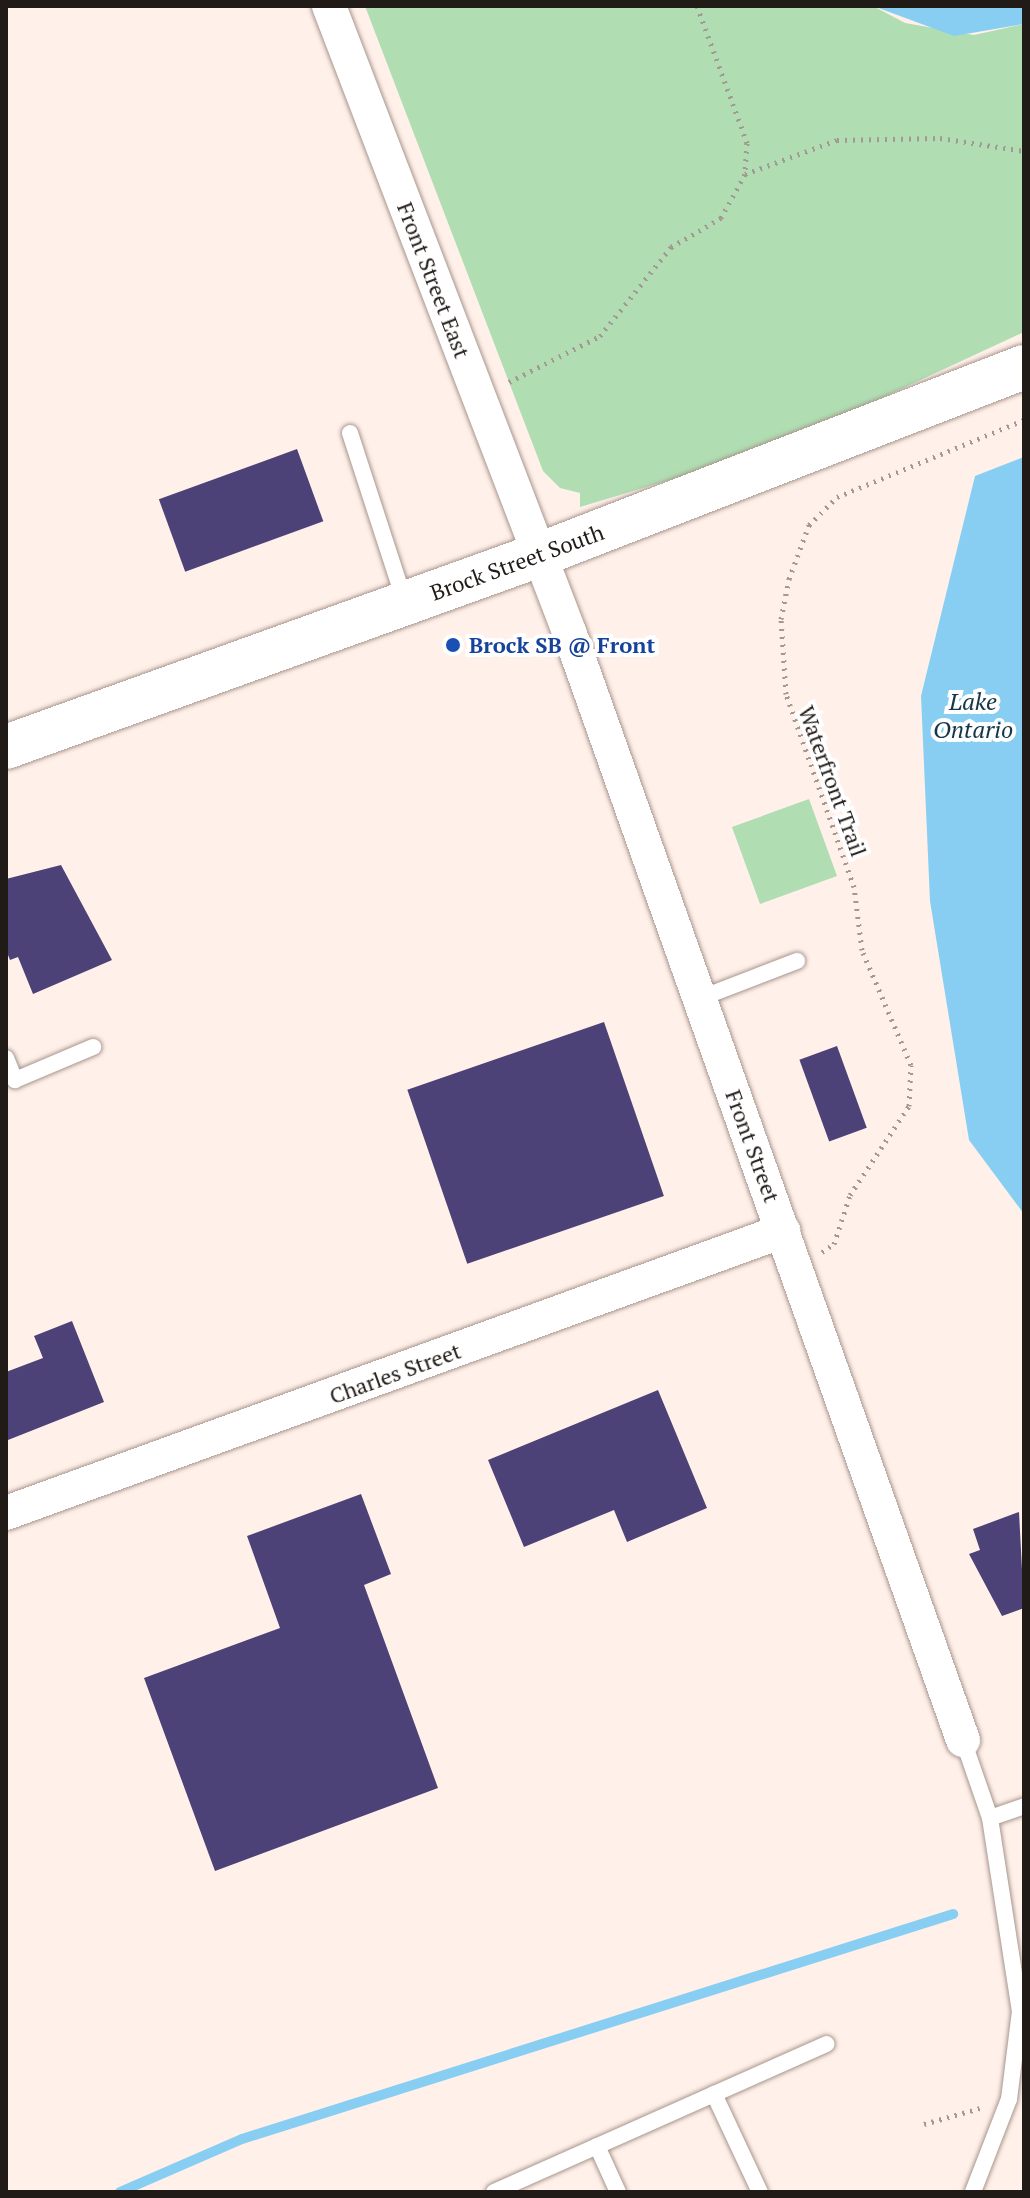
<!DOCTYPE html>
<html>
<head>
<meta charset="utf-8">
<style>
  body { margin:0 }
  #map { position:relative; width:1030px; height:2198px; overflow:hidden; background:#fff0e9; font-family:"PT Serif",serif }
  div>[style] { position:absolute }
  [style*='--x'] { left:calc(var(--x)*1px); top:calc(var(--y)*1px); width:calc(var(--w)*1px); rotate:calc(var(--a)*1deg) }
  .green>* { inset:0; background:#b0deb2; transform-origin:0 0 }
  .water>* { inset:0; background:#88cef2 }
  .stream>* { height:10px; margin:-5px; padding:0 5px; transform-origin:5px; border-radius:5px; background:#88cef2 }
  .building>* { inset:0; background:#4c4277; transform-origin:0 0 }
  .path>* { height:5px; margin-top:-2.5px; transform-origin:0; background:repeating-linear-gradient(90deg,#a39893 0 2px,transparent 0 8px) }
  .roads { filter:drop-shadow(0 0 2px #a7968e) drop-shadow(0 0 2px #a7968e) }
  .lane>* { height:16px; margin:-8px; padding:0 8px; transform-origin:8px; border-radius:8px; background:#fff }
  .street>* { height:34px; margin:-17px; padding:0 17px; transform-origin:17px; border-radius:17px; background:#fff }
  .secondary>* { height:44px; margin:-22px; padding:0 22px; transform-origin:22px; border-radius:22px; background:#fff }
  .dots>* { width:22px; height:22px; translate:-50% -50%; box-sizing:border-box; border:4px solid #fff; border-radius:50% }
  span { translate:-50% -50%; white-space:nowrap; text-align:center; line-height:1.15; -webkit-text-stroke:8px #fff; paint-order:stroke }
  .street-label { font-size:22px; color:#211b18 }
  .transit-label { font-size:22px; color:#164399; font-weight:700 }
  .left { translate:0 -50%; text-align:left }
  .water-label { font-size:24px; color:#163746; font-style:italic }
  .frame { position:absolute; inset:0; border:8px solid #211b18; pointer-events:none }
</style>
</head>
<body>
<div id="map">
  <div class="green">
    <i style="clip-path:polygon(365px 6px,873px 6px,905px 23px,974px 35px,1024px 24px,1024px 332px,772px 449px,580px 507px,580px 493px,560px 488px,543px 471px)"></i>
    <i style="left:809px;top:799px;width:82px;height:82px;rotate:70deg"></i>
  </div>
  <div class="water">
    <i style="clip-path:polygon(873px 6px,1024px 6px,1024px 24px,954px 36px)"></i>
    <i style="clip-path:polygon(1024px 457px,1024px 1214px,969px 1140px,930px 901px,921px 696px,975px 476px)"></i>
  </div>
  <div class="stream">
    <i style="--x:120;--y:2192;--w:133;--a:-23.5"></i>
    <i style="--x:242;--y:2139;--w:746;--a:-17.56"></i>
  </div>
  <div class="building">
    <i style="left:297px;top:449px;width:77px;height:147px;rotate:70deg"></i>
    <i style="clip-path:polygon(61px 865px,112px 960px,33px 994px,18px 957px,10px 960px,6px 950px,6px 879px)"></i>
    <i style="left:604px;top:1022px;width:184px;height:208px;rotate:71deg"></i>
    <i style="left:837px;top:1046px;width:87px;height:40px;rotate:70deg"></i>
    <i style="clip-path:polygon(72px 1321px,104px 1402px,8px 1440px,6px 1372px,43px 1358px,34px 1336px)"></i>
    <i style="clip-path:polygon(658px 1390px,707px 1508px,627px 1542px,614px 1510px,524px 1547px,488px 1460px)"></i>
    <i style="clip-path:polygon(361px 1494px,391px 1574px,364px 1585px,438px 1788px,215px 1871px,144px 1678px,280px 1628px,247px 1536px)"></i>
    <i style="clip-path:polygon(1019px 1512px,1024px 1608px,1002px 1616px,969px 1554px,980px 1550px,973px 1529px)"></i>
  </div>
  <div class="path">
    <i style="--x:697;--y:6;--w:146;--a:69.9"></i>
    <i style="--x:747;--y:143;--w:30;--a:94"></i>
    <i style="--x:509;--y:382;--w:102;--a:-26.8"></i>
    <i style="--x:600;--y:336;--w:114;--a:-51.4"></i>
    <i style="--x:671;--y:247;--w:58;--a:-30.1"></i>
    <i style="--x:721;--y:218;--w:50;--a:-61.4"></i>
    <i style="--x:745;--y:174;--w:98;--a:-20.3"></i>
    <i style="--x:837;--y:140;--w:103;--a:-1.1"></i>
    <i style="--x:940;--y:138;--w:85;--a:8.8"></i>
    <i style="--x:822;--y:1252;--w:14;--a:-34"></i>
    <i style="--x:834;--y:1244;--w:52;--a:-71.9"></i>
    <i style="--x:850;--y:1195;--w:107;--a:-56.5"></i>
    <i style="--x:909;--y:1106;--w:41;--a:-87.2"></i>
    <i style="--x:911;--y:1065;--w:125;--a:-113.1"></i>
    <i style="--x:862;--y:950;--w:64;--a:-97.2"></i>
    <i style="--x:854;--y:887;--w:205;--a:-109.4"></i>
    <i style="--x:786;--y:694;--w:75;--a:-93.8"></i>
    <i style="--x:781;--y:619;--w:41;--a:-78.7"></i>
    <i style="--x:789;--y:579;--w:58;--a:-69.7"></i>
    <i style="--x:809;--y:525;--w:40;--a:-45"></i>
    <i style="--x:837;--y:497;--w:202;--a:-22.4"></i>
    <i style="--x:924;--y:2124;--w:58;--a:-15.9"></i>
  </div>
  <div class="roads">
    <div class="lane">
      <i style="--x:350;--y:433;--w:178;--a:72"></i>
      <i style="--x:701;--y:998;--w:103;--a:-21.1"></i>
      <i style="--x:6;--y:1058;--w:24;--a:68"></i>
      <i style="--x:15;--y:1080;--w:85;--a:-22.9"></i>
      <i style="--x:963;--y:1740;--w:83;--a:70.9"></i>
      <i style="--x:990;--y:1818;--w:195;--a:81.2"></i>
      <i style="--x:1020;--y:2011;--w:89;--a:97.1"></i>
      <i style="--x:1009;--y:2099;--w:100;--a:111.2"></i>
      <i style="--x:990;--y:1818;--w:36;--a:-19"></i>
      <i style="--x:714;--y:2094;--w:108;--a:64.9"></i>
      <i style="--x:597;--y:2146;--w:51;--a:65.5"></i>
      <i style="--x:494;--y:2192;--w:364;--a:-24"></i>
    </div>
    <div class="street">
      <i style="--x:329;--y:6;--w:673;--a:69.01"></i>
      <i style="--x:570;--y:634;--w:1174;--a:70.44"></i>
      <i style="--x:6;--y:1513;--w:827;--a:-19.95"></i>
    </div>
    <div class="secondary">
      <i style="--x:6;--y:747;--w:567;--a:-19.81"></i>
      <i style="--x:539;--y:555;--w:520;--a:-21.19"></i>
    </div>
  </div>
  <div class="dots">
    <i style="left:453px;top:645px;background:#1a4fb4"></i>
  </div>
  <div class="street-label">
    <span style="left:434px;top:280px;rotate:69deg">Front Street East</span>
    <span style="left:517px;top:562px;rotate:-20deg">Brock Street South</span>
    <span style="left:833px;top:781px;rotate:70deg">Waterfront Trail</span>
    <span style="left:753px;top:1146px;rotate:70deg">Front Street</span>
    <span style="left:395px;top:1373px;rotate:-20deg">Charles Street</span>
  </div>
  <div class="transit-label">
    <span class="left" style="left:469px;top:645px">Brock SB @ Front</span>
  </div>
  <div class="water-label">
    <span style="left:973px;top:716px">Lake<br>Ontario</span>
  </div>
  <div class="frame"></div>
</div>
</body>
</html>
